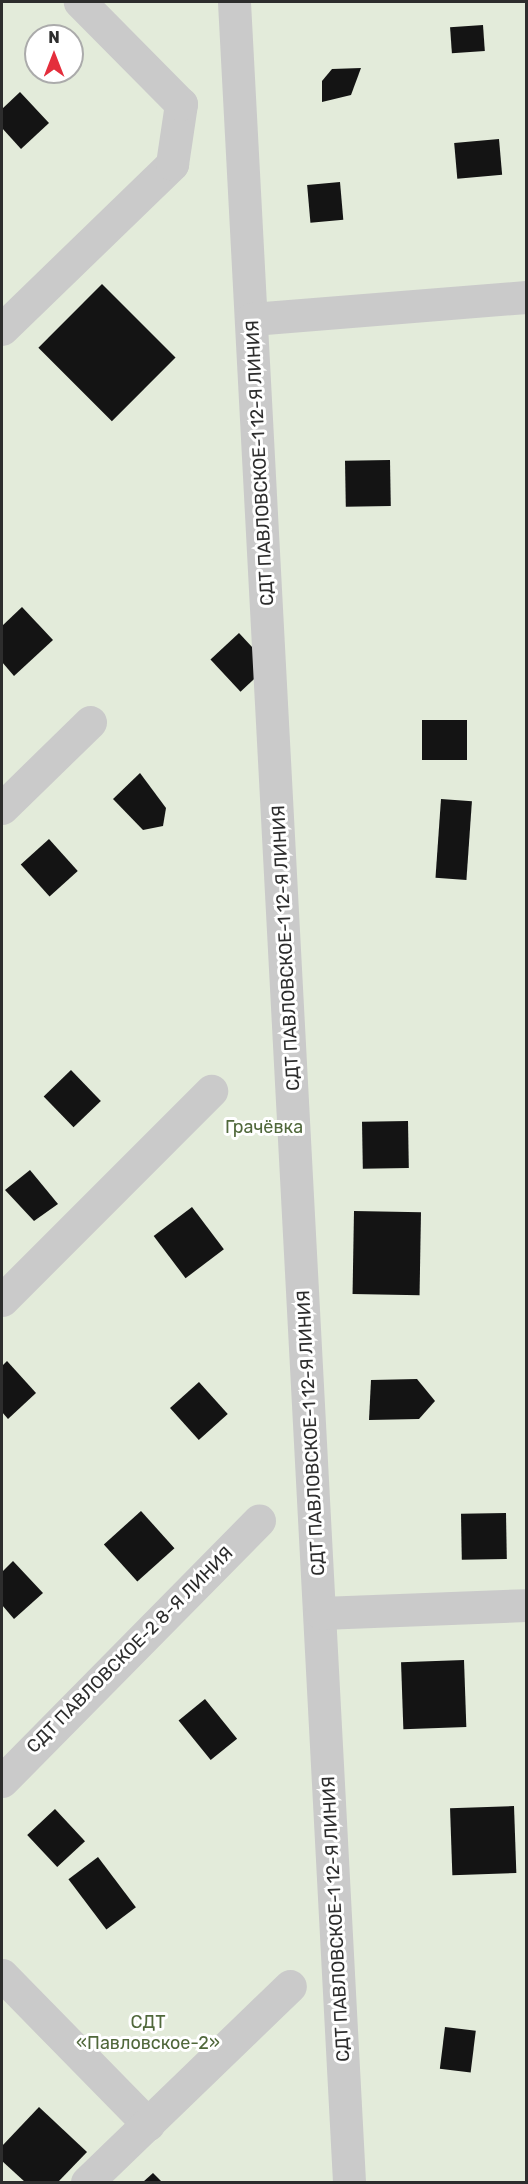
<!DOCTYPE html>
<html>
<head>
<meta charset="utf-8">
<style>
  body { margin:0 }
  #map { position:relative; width:528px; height:2184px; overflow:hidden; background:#fff; font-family:Rubik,sans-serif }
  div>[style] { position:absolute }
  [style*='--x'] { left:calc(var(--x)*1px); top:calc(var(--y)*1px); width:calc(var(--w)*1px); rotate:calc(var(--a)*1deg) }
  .green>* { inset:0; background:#e3ebda }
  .building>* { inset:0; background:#141414; transform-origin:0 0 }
  .minor>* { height:33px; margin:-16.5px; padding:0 16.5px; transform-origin:16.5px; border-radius:16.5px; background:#cacaca }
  span { translate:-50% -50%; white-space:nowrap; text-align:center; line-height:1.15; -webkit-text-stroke:6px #fff; paint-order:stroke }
  .street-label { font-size:18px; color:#2d2d2d }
  .park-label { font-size:18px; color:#50683b }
  .frame { position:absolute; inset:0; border:3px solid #2d2d2d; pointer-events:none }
  .north { position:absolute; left:24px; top:24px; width:60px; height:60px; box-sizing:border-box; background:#fff; border:2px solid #ababab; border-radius:50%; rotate:0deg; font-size:16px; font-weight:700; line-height:24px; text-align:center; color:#2d2d2d }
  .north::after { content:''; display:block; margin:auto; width:21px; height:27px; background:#e42e3c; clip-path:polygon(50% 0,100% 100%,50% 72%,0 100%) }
</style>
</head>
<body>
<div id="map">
  <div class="green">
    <i style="clip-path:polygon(evenodd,2px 2px,526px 2px,526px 2182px,2px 2182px,2px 2px,36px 36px,72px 36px,72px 72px,36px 72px,36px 36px)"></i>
  </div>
  <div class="building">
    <i style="left:483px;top:25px;width:26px;height:33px;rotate:86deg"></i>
    <i style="clip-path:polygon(361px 68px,351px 95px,322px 102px,322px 81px,332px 69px)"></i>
    <i style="clip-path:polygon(20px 92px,49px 123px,21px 149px,2px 128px,2px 109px)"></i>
    <i style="left:499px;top:139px;width:36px;height:45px;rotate:85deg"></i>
    <i style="left:340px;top:182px;width:38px;height:33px;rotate:85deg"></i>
    <i style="left:102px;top:284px;width:104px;height:90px;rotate:45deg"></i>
    <i style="left:390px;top:460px;width:46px;height:45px;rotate:89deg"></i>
    <i style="clip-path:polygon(22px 607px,53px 640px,14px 676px,2px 662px,2px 626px)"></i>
    <i style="left:239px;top:633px;width:44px;height:39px;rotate:47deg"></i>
    <i style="left:467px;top:720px;width:40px;height:45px;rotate:90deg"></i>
    <i style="clip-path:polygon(140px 773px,166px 808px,163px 826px,143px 830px,113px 799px)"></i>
    <i style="left:441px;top:799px;width:31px;height:79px;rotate:4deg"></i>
    <i style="left:49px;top:839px;width:43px;height:38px;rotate:48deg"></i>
    <i style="left:71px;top:1070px;width:43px;height:38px;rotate:46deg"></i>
    <i style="left:408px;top:1121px;width:47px;height:46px;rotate:89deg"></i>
    <i style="clip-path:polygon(30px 1170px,58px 1204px,34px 1221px,5px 1190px)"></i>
    <i style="left:192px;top:1207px;width:53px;height:48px;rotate:53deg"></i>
    <i style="left:354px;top:1211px;width:67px;height:83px;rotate:1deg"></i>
    <i style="clip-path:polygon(7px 1361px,36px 1393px,8px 1419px,2px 1412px,2px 1366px)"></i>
    <i style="clip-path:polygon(417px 1379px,435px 1401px,419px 1419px,369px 1420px,371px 1380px)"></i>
    <i style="left:199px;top:1382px;width:43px;height:39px;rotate:48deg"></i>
    <i style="left:141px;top:1511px;width:50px;height:50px;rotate:48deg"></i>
    <i style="left:506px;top:1513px;width:46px;height:45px;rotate:89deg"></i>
    <i style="clip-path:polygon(13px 1561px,43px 1593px,14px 1619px,2px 1605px,2px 1572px)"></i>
    <i style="left:464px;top:1660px;width:67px;height:63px;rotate:88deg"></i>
    <i style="left:205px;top:1699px;width:51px;height:34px;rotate:51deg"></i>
    <i style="left:514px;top:1806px;width:67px;height:64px;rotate:88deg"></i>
    <i style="left:55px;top:1809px;width:44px;height:38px;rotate:47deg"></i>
    <i style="left:98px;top:1857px;width:63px;height:37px;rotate:53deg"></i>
    <i style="left:445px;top:2027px;width:31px;height:42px;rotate:7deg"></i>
    <i style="clip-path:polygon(39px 2107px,87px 2152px,58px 2182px,25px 2182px,2px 2161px,2px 2146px)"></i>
    <i style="clip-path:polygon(153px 2173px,162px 2182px,143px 2182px)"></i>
  </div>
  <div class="minor">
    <i style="--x:234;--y:2;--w:2183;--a:86.98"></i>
    <i style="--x:252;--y:319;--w:275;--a:-4.6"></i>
    <i style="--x:2;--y:329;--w:237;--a:-44.1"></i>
    <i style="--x:172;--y:164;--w:61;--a:-81.5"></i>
    <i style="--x:181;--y:104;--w:144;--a:-134.7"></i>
    <i style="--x:2;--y:808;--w:123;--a:-44.3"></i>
    <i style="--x:2;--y:1300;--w:296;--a:-45"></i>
    <i style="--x:321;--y:1613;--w:205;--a:-2.2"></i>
    <i style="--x:2;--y:1781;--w:366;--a:-45.4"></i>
    <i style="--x:2;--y:1975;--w:209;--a:45.6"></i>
    <i style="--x:87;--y:2182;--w:282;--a:-44"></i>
  </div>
  <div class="street-label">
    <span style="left:260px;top:463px;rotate:-93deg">СДТ ПАВЛОВСКОЕ-1 12-Я ЛИНИЯ</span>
    <span style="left:286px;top:948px;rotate:-93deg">СДТ ПАВЛОВСКОЕ-1 12-Я ЛИНИЯ</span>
    <span style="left:311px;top:1433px;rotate:-93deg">СДТ ПАВЛОВСКОЕ-1 12-Я ЛИНИЯ</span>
    <span style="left:130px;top:1650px;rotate:-45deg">СДТ ПАВЛОВСКОЕ-2 8-Я ЛИНИЯ</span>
    <span style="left:336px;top:1919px;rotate:-93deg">СДТ ПАВЛОВСКОЕ-1 12-Я ЛИНИЯ</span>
  </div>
  <div class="park-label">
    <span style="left:264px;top:1127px">Грачёвка</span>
    <span style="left:148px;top:2033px">СДТ<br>«Павловское-2»</span>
  </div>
  <div class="frame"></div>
  <div class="north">N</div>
</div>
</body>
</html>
